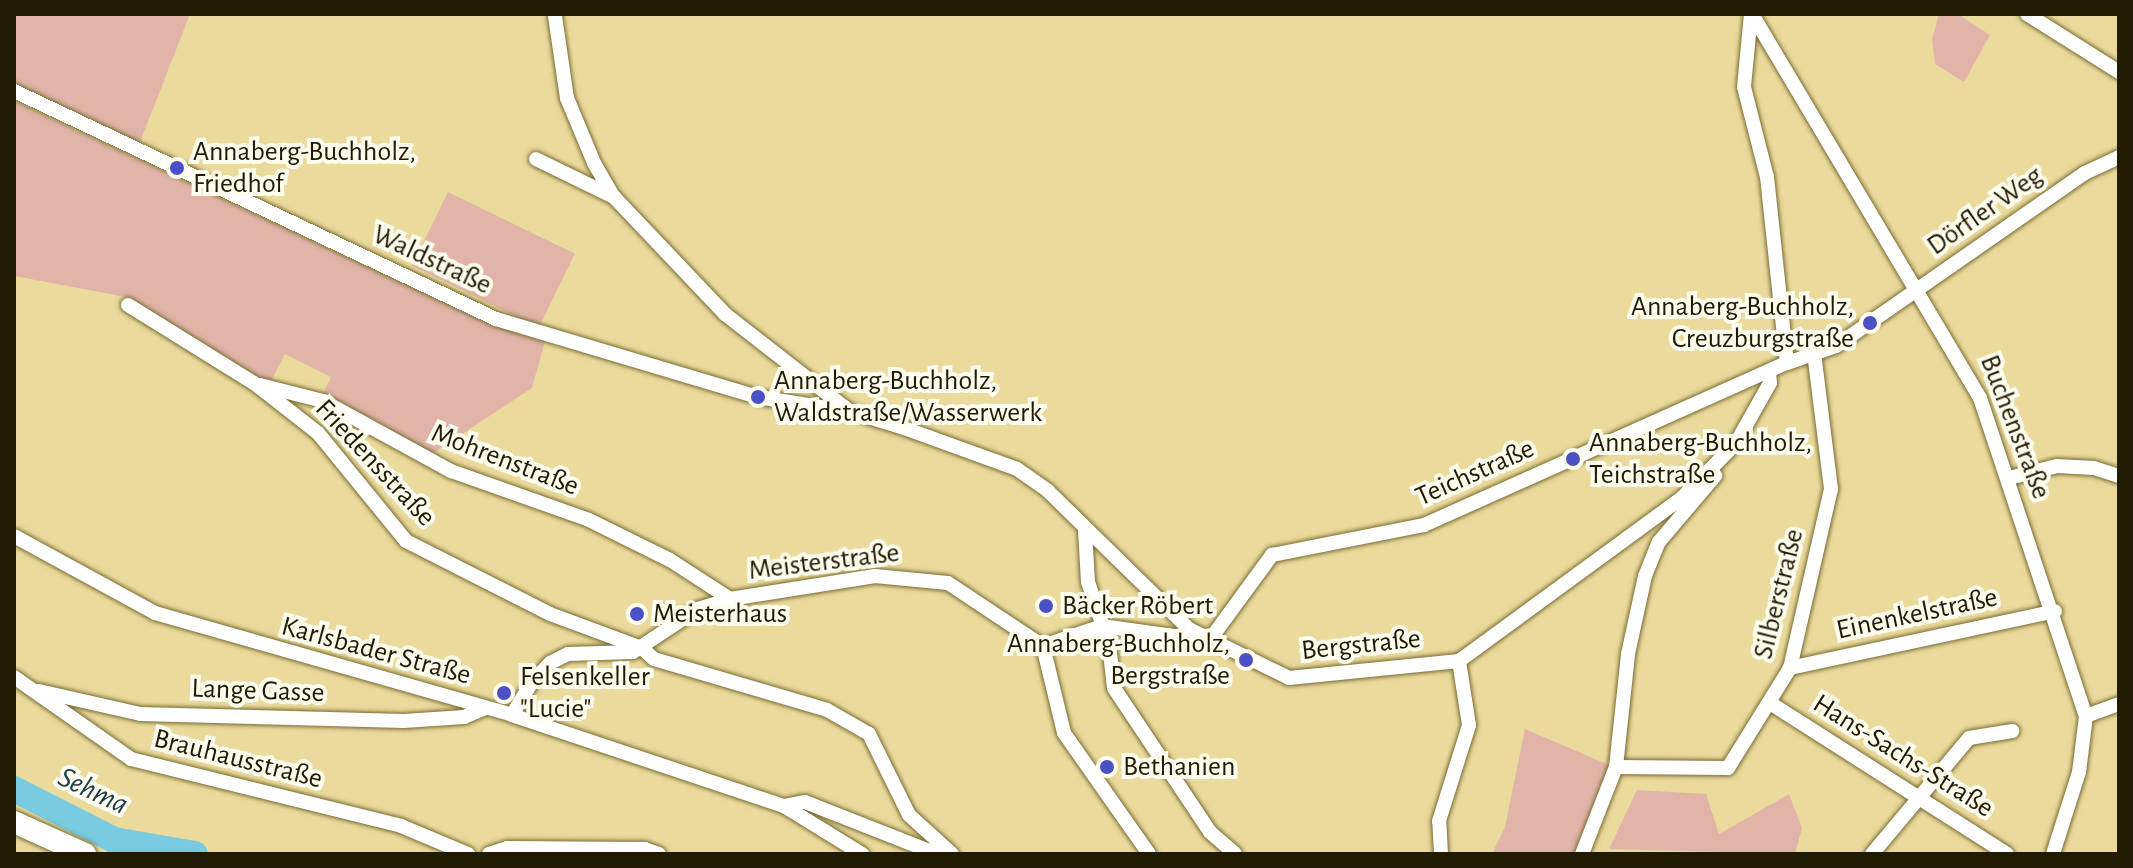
<!DOCTYPE html>
<html>
<head>
<meta charset="utf-8">
<style>
  body { margin:0 }
  #map { position:relative; width:2133px; height:868px; overflow:hidden; background:#eadb9d; font-family:"Alegreya Sans",sans-serif }
  div>[style] { position:absolute }
  [style*='--x'] { left:calc(var(--x)*1px); top:calc(var(--y)*1px); width:calc(var(--w)*1px); rotate:calc(var(--a)*1deg) }
  .green>* { inset:0; background:#e0b4a8; transform-origin:0 0 }
  .river>* { height:26px; margin:-13px; padding:0 13px; transform-origin:13px; border-radius:13px; background:#78cbe0 }
  .roads { filter:drop-shadow(0 0 2px #796b31) drop-shadow(0 0 2px #796b31) }
  .minor>* { height:14px; margin:-7px; padding:0 7px; transform-origin:7px; border-radius:7px; background:#fff }
  .primary>* { height:22px; margin:-11px; padding:0 11px; transform-origin:11px; border-radius:11px; background:#fff }
  .dots>* { width:22px; height:22px; translate:-50% -50%; box-sizing:border-box; border:4px solid #fefbef; border-radius:50% }
  span { translate:-50% -50%; white-space:nowrap; text-align:center; line-height:1.15; -webkit-text-stroke:8px #fefbef; paint-order:stroke }
  .poi-label { font-size:28px; color:#211b03 }
  .left { translate:0 -50%; text-align:left }
  .right { translate:-100% -50%; text-align:right }
  .street-label { font-size:28px; color:#211b03 }
  .water-label { font-size:30px; color:#1a414a; font-style:italic }
  .frame { position:absolute; inset:0; border:16px solid #211b03; pointer-events:none }
</style>
</head>
<body>
<div id="map">
  <div class="green">
    <i style="clip-path:polygon(14px 14px,190px 14px,140px 142px,14px 84px)"></i>
    <i style="clip-path:polygon(1939px 14px,1958px 14px,1990px 35px,1964px 82px,1935px 64px,1932px 39px)"></i>
    <i style="clip-path:polygon(14px 101px,487px 323px,545px 341px,532px 388px,430px 455px,322px 396px,331px 377px,285px 354px,271px 381px,255px 376px,126px 297px,14px 276px)"></i>
    <i style="left:448px;top:192px;width:141px;height:82px;rotate:26deg"></i>
    <i style="clip-path:polygon(1525px 729px,1609px 765px,1577px 854px,1492px 854px,1505px 827px)"></i>
    <i style="clip-path:polygon(1637px 790px,1706px 794px,1719px 834px,1789px 794px,1802px 828px,1795px 854px,1609px 849px)"></i>
  </div>
  <div class="river">
    <i style="--x:14;--y:789;--w:112;--a:27"></i>
    <i style="--x:114;--y:840;--w:82;--a:9.8"></i>
  </div>
  <div class="roads">
    <div class="minor">
      <i style="--x:1751;--y:14;--w:73;--a:95.5"></i>
      <i style="--x:1744;--y:87;--w:93;--a:75.7"></i>
      <i style="--x:1767;--y:177;--w:187;--a:83.9"></i>
      <i style="--x:1752;--y:14;--w:447;--a:59.3"></i>
      <i style="--x:1980;--y:398;--w:335;--a:71.6"></i>
      <i style="--x:2086;--y:716;--w:56;--a:97.1"></i>
      <i style="--x:2079;--y:772;--w:86;--a:107.6"></i>
      <i style="--x:2027;--y:14;--w:109;--a:32.2"></i>
      <i style="--x:555;--y:16;--w:83;--a:81.7"></i>
      <i style="--x:567;--y:98;--w:70;--a:67.4"></i>
      <i style="--x:594;--y:163;--w:39;--a:60"></i>
      <i style="--x:614;--y:197;--w:161;--a:46.5"></i>
      <i style="--x:725;--y:314;--w:156;--a:38"></i>
      <i style="--x:14;--y:91;--w:533;--a:25.32"></i>
      <i style="--x:496;--y:319;--w:273;--a:16.6"></i>
      <i style="--x:758;--y:397;--w:95;--a:9.1"></i>
      <i style="--x:852;--y:412;--w:54;--a:17.1"></i>
      <i style="--x:904;--y:428;--w:120;--a:19.9"></i>
      <i style="--x:1017;--y:469;--w:38;--a:35"></i>
      <i style="--x:1048;--y:491;--w:197;--a:44.4"></i>
      <i style="--x:1189;--y:629;--w:111;--a:26.1"></i>
      <i style="--x:1289;--y:678;--w:171;--a:-5.7"></i>
      <i style="--x:1459;--y:661;--w:276;--a:-36.2"></i>
      <i style="--x:1682;--y:498;--w:81;--a:-45.5"></i>
      <i style="--x:536;--y:159;--w:87;--a:26"></i>
      <i style="--x:128;--y:305;--w:148;--a:31.8"></i>
      <i style="--x:254;--y:383;--w:81;--a:38"></i>
      <i style="--x:318;--y:433;--w:139;--a:50.8"></i>
      <i style="--x:406;--y:541;--w:161;--a:26.9"></i>
      <i style="--x:550;--y:614;--w:98;--a:20.3"></i>
      <i style="--x:642;--y:648;--w:16;--a:43"></i>
      <i style="--x:654;--y:659;--w:180;--a:16.4"></i>
      <i style="--x:827;--y:710;--w:48;--a:29.7"></i>
      <i style="--x:869;--y:734;--w:90;--a:63.7"></i>
      <i style="--x:909;--y:815;--w:58;--a:42.2"></i>
      <i style="--x:260;--y:385;--w:65;--a:14.3"></i>
      <i style="--x:323;--y:401;--w:146;--a:28.7"></i>
      <i style="--x:451;--y:471;--w:146;--a:19.5"></i>
      <i style="--x:589;--y:520;--w:90;--a:26.3"></i>
      <i style="--x:670;--y:560;--w:72;--a:33"></i>
      <i style="--x:1735;--y:445;--w:71;--a:-60.6"></i>
      <i style="--x:1770;--y:383;--w:12;--a:-95"></i>
      <i style="--x:2009;--y:478;--w:49;--a:-14"></i>
      <i style="--x:2057;--y:466;--w:37;--a:3"></i>
      <i style="--x:2094;--y:468;--w:26;--a:18"></i>
      <i style="--x:1085;--y:530;--w:52;--a:86.7"></i>
      <i style="--x:1088;--y:582;--w:65;--a:71.3"></i>
      <i style="--x:1109;--y:644;--w:44;--a:83.5"></i>
      <i style="--x:1114;--y:688;--w:173;--a:56.3"></i>
      <i style="--x:1210;--y:832;--w:33;--a:41"></i>
      <i style="--x:14;--y:536;--w:161;--a:28.6"></i>
      <i style="--x:155;--y:613;--w:371;--a:15.9"></i>
      <i style="--x:512;--y:715;--w:287;--a:18.5"></i>
      <i style="--x:784;--y:806;--w:92;--a:31.6"></i>
      <i style="--x:1209;--y:641;--w:107;--a:-53.8"></i>
      <i style="--x:1272;--y:555;--w:155;--a:-11.2"></i>
      <i style="--x:1424;--y:525;--w:398;--a:-24.1"></i>
      <i style="--x:1787;--y:363;--w:52;--a:-19.1"></i>
      <i style="--x:1836;--y:346;--w:303;--a:-34.8"></i>
      <i style="--x:2085;--y:173;--w:38;--a:-25"></i>
      <i style="--x:1043;--y:646;--w:89;--a:76.4"></i>
      <i style="--x:1064;--y:733;--w:148;--a:54.9"></i>
      <i style="--x:1790;--y:668;--w:271;--a:-12.1"></i>
      <i style="--x:14;--y:677;--w:143;--a:35"></i>
      <i style="--x:131;--y:759;--w:278;--a:13.9"></i>
      <i style="--x:401;--y:826;--w:73;--a:22.7"></i>
      <i style="--x:39;--y:691;--w:104;--a:12.8"></i>
      <i style="--x:140;--y:714;--w:264;--a:1.5"></i>
      <i style="--x:404;--y:721;--w:60;--a:-3.8"></i>
      <i style="--x:464;--y:717;--w:23;--a:-23"></i>
      <i style="--x:1770;--y:703;--w:281;--a:32.5"></i>
      <i style="--x:512;--y:715;--w:37;--a:-59"></i>
      <i style="--x:531;--y:683;--w:28;--a:-46"></i>
      <i style="--x:550;--y:663;--w:20;--a:-27"></i>
      <i style="--x:568;--y:654;--w:65;--a:-1.8"></i>
      <i style="--x:633;--y:652;--w:78;--a:-33.5"></i>
      <i style="--x:698;--y:609;--w:34;--a:-17"></i>
      <i style="--x:730;--y:599;--w:147;--a:-9"></i>
      <i style="--x:875;--y:576;--w:73;--a:5.5"></i>
      <i style="--x:948;--y:583;--w:114;--a:33.6"></i>
      <i style="--x:1043;--y:646;--w:62;--a:-18.7"></i>
      <i style="--x:1102;--y:626;--w:108;--a:8"></i>
      <i style="--x:2086;--y:716;--w:35;--a:-20"></i>
      <i style="--x:1616;--y:767;--w:112;--a:0.5"></i>
      <i style="--x:1728;--y:768;--w:118;--a:-58.2"></i>
      <i style="--x:1790;--y:668;--w:184;--a:-77.1"></i>
      <i style="--x:1831;--y:489;--w:137;--a:-97.1"></i>
      <i style="--x:784;--y:806;--w:21;--a:-11"></i>
      <i style="--x:805;--y:802;--w:142;--a:21.5"></i>
      <i style="--x:489;--y:854;--w:19;--a:-18"></i>
      <i style="--x:507;--y:848;--w:138;--a:0.4"></i>
      <i style="--x:645;--y:849;--w:15;--a:20"></i>
      <i style="--x:1441;--y:854;--w:33;--a:-93"></i>
      <i style="--x:1439;--y:821;--w:101;--a:-72.6"></i>
      <i style="--x:1469;--y:725;--w:65;--a:-98.9"></i>
      <i style="--x:1582;--y:854;--w:93;--a:-68.7"></i>
      <i style="--x:1616;--y:767;--w:114;--a:-83.9"></i>
      <i style="--x:1628;--y:654;--w:80;--a:-77.7"></i>
      <i style="--x:1645;--y:576;--w:37;--a:-68"></i>
      <i style="--x:1659;--y:542;--w:87;--a:-49.7"></i>
      <i style="--x:1872;--y:854;--w:151;--a:-50.1"></i>
      <i style="--x:1969;--y:738;--w:44;--a:-9.2"></i>
    </div>
    <div class="primary">
      <i style="--x:14;--y:822;--w:78;--a:24.3"></i>
    </div>
  </div>
  <div class="dots">
    <i style="left:177px;top:168px;background:#4c50c6"></i>
    <i style="left:1870px;top:323px;background:#4c50c6"></i>
    <i style="left:758px;top:397px;background:#4c50c6"></i>
    <i style="left:1573px;top:459px;background:#4c50c6"></i>
    <i style="left:1046px;top:606px;background:#4c50c6"></i>
    <i style="left:637px;top:614px;background:#4c50c6"></i>
    <i style="left:1246px;top:660px;background:#4c50c6"></i>
    <i style="left:504px;top:693px;background:#4c50c6"></i>
    <i style="left:1107px;top:767px;background:#4c50c6"></i>
  </div>
  <div class="poi-label">
    <span class="left" style="left:193px;top:168px">Annaberg-Buchholz,<br>Friedhof</span>
    <span class="right" style="left:1854px;top:323px">Annaberg-Buchholz,<br>Creuzburgstraße</span>
    <span class="left" style="left:774px;top:397px">Annaberg-Buchholz,<br>Waldstraße/Wasserwerk</span>
    <span class="left" style="left:1589px;top:459px">Annaberg-Buchholz,<br>Teichstraße</span>
    <span class="left" style="left:1062px;top:606px">Bäcker Röbert</span>
    <span class="left" style="left:653px;top:614px">Meisterhaus</span>
    <span class="right" style="left:1230px;top:660px">Annaberg-Buchholz,<br>Bergstraße</span>
    <span class="left" style="left:520px;top:693px">Felsenkeller<br>"Lucie"</span>
    <span class="left" style="left:1123px;top:767px">Bethanien</span>
  </div>
  <div class="street-label">
    <span style="left:1985px;top:211px;rotate:-35deg">Dörfler Weg</span>
    <span style="left:432px;top:260px;rotate:25deg">Waldstraße</span>
    <span style="left:2015px;top:427px;rotate:69deg">Buchenstraße</span>
    <span style="left:505px;top:460px;rotate:21deg">Mohrenstraße</span>
    <span style="left:375px;top:463px;rotate:47deg">Friedensstraße</span>
    <span style="left:1475px;top:473px;rotate:-24deg">Teichstraße</span>
    <span style="left:824px;top:562px;rotate:-7deg">Meisterstraße</span>
    <span style="left:1779px;top:594px;rotate:-76deg">Silberstraße</span>
    <span style="left:1917px;top:614px;rotate:-12deg">Einenkelstraße</span>
    <span style="left:1361px;top:645px;rotate:-6deg">Bergstraße</span>
    <span style="left:376px;top:651px;rotate:15deg">Karlsbader Straße</span>
    <span style="left:258px;top:691px;rotate:2deg">Lange Gasse</span>
    <span style="left:1903px;top:756px;rotate:32deg">Hans-Sachs-Straße</span>
    <span style="left:238px;top:759px;rotate:14deg">Brauhausstraße</span>
  </div>
  <div class="water-label">
    <span style="left:93px;top:791px;rotate:25deg">Sehma</span>
  </div>
  <div class="frame"></div>
</div>
</body>
</html>
